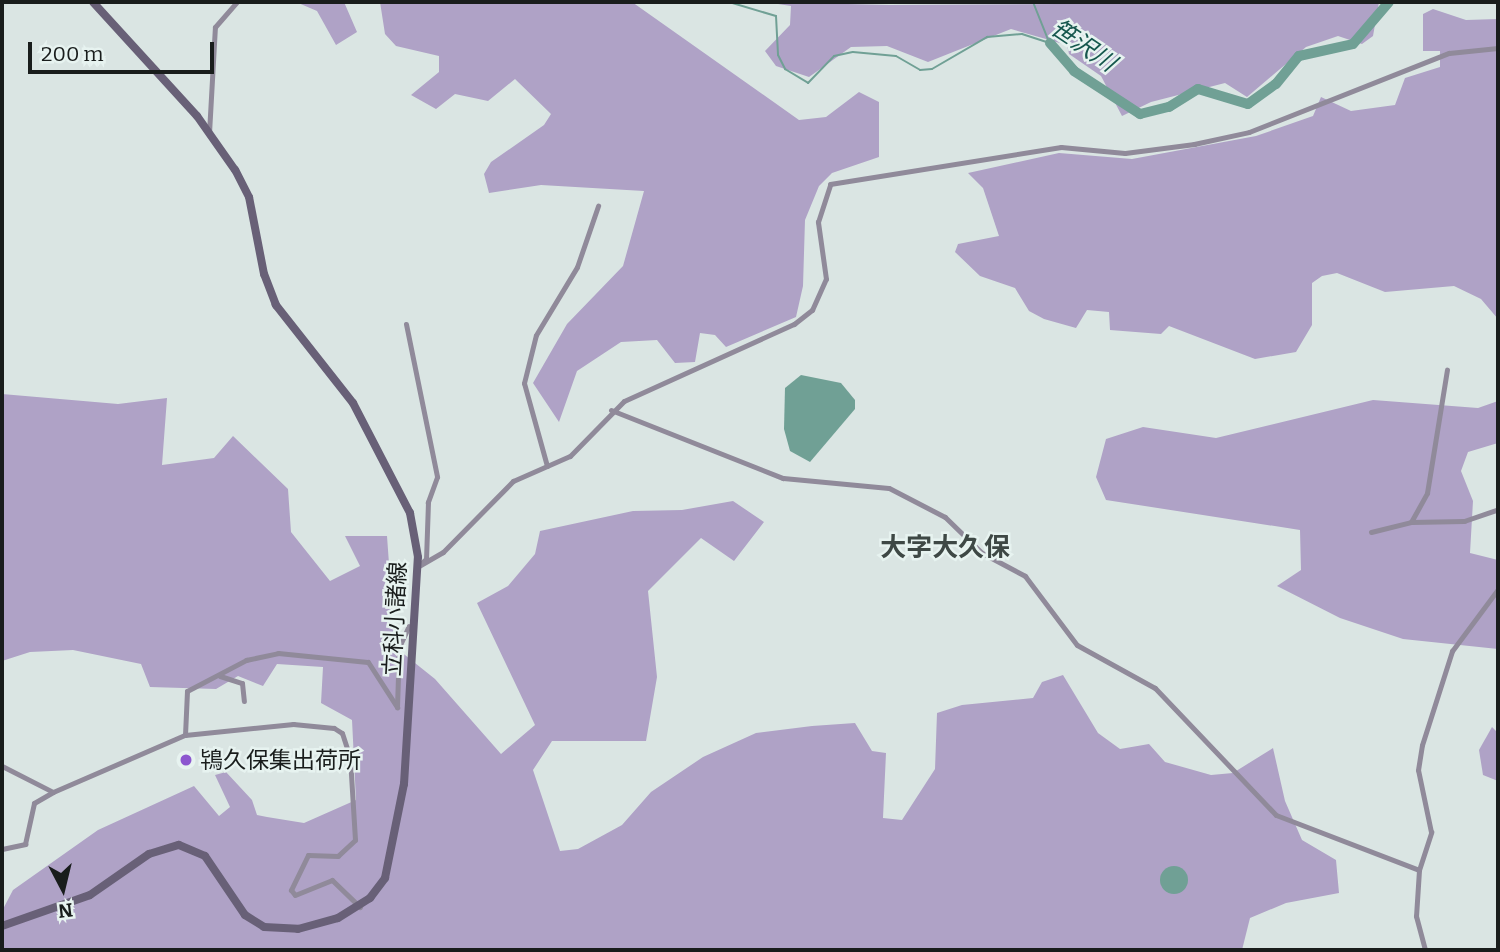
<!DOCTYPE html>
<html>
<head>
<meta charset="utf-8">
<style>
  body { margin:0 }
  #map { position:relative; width:1500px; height:952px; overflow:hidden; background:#dae5e3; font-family:Bitter,"Noto Sans JP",serif }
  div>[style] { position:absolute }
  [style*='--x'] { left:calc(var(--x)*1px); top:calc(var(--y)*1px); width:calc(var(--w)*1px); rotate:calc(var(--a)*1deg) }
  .forest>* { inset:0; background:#afa2c6 }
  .water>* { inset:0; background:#70a095 }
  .round { border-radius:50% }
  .stream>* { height:2px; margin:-1px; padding:0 1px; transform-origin:1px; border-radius:1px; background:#70a095 }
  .river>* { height:10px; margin:-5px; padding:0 5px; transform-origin:5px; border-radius:5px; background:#70a095 }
  .street>* { height:5px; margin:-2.5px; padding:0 2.5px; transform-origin:2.5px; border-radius:2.5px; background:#908a9a }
  .secondary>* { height:8px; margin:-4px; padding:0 4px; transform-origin:4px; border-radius:4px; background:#686077 }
  .dots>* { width:19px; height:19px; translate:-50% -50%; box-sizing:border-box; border:4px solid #e7f3f0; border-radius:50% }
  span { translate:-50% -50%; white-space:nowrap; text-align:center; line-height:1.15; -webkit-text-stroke:5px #e7f3f0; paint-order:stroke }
  .street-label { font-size:23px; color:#191d1c }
  .poi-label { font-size:23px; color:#191d1c }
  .left { translate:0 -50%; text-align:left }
  .water-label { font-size:24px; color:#15574d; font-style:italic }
  .quarter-label { font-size:26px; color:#3e4845; font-weight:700 }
  .frame { position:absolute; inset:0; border:4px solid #191d1c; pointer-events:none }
  .north { position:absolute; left:28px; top:854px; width:70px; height:70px; -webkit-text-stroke:5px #e7f3f0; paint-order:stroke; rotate:173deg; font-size:19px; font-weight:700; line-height:28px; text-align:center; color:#191d1c }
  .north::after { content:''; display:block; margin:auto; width:24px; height:32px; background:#191d1c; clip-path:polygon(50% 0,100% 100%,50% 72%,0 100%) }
  .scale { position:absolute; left:28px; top:42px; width:186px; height:32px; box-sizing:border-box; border:4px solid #191d1c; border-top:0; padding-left:9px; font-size:21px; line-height:24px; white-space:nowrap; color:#191d1c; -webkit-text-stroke:5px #e7f3f0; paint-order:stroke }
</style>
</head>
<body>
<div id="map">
  <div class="forest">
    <i style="clip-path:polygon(232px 2px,344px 2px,357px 32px,336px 45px,317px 11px,296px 2px)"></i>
    <i style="clip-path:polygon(380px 2px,632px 2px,799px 120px,826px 117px,859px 92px,879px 102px,879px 157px,832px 173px,819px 186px,805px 220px,803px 286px,796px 317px,726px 347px,715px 335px,700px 333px,695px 362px,675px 363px,657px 340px,621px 342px,577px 371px,559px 422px,533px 383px,567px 324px,623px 266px,644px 191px,541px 185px,489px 193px,484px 174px,491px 162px,544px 125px,551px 114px,515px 79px,488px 101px,455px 94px,436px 109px,411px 95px,439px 72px,439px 56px,396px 46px,385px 34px)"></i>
    <i style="clip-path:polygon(765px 2px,889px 5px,1379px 2px,1373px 36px,1362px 44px,1338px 36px,1306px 47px,1247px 97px,1225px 83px,1151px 102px,1122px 116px,1101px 76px,1069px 54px,1067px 45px,1011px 29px,928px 62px,887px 46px,851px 47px,809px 77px,776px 66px,765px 51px,790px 25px,791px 6px)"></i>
    <i style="clip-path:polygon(1433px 9px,1466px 20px,1498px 19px,1498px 319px,1481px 299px,1454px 286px,1385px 292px,1337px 273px,1322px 276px,1312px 283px,1312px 325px,1296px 352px,1255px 359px,1169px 326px,1161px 334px,1110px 330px,1109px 312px,1087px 310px,1076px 328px,1044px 319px,1029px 311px,1015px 288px,980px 276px,955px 252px,958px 244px,999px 236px,983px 188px,968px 173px,1059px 153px,1132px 159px,1256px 136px,1313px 116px,1321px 97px,1351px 111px,1395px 105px,1405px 78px,1440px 67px,1440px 51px,1423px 51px,1423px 14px)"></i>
    <i style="clip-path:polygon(2px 394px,118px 404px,167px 398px,162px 465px,214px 458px,233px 436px,288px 489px,291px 532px,330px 581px,360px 566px,345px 536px,387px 536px,395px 647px,435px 679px,501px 754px,535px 725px,477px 603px,508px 586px,535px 554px,540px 531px,633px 511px,682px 510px,733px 501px,764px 522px,734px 561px,701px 538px,648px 591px,657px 677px,646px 741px,552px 741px,533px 770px,560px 851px,578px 849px,622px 825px,651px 792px,703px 757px,756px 733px,812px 726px,855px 723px,872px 751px,886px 753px,883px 818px,902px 820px,935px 769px,937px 713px,962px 705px,1033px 698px,1042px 682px,1063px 675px,1098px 733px,1120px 749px,1149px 744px,1165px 762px,1211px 775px,1233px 773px,1273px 748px,1285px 801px,1302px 840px,1336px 860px,1339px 893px,1286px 903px,1250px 918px,1242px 950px,2px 950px,2px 911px,13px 890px,98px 830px,194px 786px,219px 816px,230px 807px,215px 775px,226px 772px,252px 800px,257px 815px,267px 817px,304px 823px,356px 800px,352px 720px,321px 703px,323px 667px,277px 664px,263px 686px,238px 676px,216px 689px,150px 687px,141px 664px,73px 650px,30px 652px,2px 661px)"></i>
    <i style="clip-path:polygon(1373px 400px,1478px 408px,1498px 401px,1498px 443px,1468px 452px,1461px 471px,1473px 501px,1470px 553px,1498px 560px,1498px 649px,1403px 639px,1340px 618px,1277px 586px,1301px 570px,1300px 530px,1106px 500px,1096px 477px,1106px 439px,1143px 427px,1216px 438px)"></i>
    <i style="clip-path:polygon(1492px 727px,1498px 733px,1498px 781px,1483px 775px,1479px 750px)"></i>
  </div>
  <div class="water">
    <i style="clip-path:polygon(801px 375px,841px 383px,855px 400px,855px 409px,810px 462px,790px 451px,784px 429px,785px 388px)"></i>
    <i class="round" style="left:1160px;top:866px;width:28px;height:28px"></i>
  </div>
  <div class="stream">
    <i style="--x:729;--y:2;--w:49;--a:16.6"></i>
    <i style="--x:776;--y:16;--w:39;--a:87"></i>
    <i style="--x:778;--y:55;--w:16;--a:63"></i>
    <i style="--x:785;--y:69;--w:27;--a:31"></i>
    <i style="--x:808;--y:83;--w:37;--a:-46"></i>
    <i style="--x:834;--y:56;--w:19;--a:-12"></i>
    <i style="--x:853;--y:52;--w:43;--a:5.3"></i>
    <i style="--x:896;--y:56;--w:28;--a:30"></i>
    <i style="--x:920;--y:70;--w:12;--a:-5"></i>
    <i style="--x:932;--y:69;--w:64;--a:-30.2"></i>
    <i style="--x:987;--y:37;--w:35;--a:-5"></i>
    <i style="--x:1022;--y:34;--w:29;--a:18"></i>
    <i style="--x:1033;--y:2;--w:43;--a:68.2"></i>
  </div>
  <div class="river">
    <i style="--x:1050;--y:43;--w:37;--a:49"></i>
    <i style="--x:1074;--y:71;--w:79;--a:33.1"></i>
    <i style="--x:1140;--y:114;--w:30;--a:-14"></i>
    <i style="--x:1169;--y:107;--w:34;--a:-32"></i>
    <i style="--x:1198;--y:89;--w:52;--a:16.7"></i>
    <i style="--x:1248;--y:104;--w:34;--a:-36"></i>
    <i style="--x:1276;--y:84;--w:36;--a:-51"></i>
    <i style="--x:1299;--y:56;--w:55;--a:-12.5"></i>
    <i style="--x:1353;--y:44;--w:55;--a:-49.4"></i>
  </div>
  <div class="street">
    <i style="--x:209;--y:133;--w:106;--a:-86.8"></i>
    <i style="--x:215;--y:27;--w:33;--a:-49"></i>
    <i style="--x:406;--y:324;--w:156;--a:78.5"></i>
    <i style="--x:437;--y:477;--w:27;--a:110"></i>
    <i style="--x:428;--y:502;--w:57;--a:92"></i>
    <i style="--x:426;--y:559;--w:9;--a:139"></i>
    <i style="--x:611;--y:410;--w:185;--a:21.6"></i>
    <i style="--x:783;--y:478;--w:106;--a:5.4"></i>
    <i style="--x:889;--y:488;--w:63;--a:27.4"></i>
    <i style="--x:945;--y:517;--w:52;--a:44.2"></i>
    <i style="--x:982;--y:553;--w:49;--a:28.1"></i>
    <i style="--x:1025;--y:576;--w:86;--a:53"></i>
    <i style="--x:1077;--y:645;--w:89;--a:28.9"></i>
    <i style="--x:1155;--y:688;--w:175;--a:46.4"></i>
    <i style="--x:1276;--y:815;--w:153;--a:21"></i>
    <i style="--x:1419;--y:870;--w:46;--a:93.7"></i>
    <i style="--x:1416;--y:916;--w:35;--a:75"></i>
    <i style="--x:547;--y:466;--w:86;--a:-105.5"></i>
    <i style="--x:524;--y:383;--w:49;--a:-76"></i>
    <i style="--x:536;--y:335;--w:79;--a:-58.9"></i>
    <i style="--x:577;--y:267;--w:65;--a:-71"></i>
    <i style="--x:1411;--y:522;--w:33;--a:-61"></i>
    <i style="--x:1427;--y:493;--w:125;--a:-80.8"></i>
    <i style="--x:1371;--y:532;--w:41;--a:-14"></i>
    <i style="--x:1411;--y:522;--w:53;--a:-1.1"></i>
    <i style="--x:1464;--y:521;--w:36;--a:-19"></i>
    <i style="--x:417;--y:567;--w:30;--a:-30"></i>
    <i style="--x:443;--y:552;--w:100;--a:-45.4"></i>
    <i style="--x:513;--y:481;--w:62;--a:-23.7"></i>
    <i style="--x:570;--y:456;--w:77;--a:-45.5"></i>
    <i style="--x:624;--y:401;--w:187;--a:-24.4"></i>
    <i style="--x:794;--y:324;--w:23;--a:-38"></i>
    <i style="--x:812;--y:310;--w:34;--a:-66"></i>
    <i style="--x:826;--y:279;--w:58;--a:-98"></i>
    <i style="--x:818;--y:222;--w:40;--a:-72"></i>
    <i style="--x:830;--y:184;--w:234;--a:-9.1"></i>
    <i style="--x:1061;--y:147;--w:64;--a:5.4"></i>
    <i style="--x:1125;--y:153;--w:70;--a:-7.4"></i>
    <i style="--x:1194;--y:144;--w:56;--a:-12.3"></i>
    <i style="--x:1249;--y:132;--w:215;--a:-21.6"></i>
    <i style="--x:1449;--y:53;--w:49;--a:-5.8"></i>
    <i style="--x:220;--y:676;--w:23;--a:18"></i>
    <i style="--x:242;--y:683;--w:18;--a:84"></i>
    <i style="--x:185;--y:735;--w:44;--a:-87.4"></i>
    <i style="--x:187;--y:691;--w:67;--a:-27.7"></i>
    <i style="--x:246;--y:660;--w:33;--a:-12"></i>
    <i style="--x:278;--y:653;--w:90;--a:5.7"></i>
    <i style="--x:368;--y:662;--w:54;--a:57.2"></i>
    <i style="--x:397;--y:707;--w:60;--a:-88.1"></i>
    <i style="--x:399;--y:647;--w:23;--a:-65"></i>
    <i style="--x:2;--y:766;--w:57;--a:27"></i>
    <i style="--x:53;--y:792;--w:144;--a:-23.4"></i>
    <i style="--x:185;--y:735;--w:109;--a:-5.8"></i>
    <i style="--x:293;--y:724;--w:41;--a:5.6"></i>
    <i style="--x:334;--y:728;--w:9;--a:32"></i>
    <i style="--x:342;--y:733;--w:26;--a:72"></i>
    <i style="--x:350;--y:758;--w:82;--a:86.5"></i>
    <i style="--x:355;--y:840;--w:23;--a:137"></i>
    <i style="--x:338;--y:856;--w:30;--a:-178"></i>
    <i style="--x:308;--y:855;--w:39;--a:116"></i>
    <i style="--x:291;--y:890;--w:6;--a:51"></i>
    <i style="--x:295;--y:895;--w:40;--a:-22"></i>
    <i style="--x:332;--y:880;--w:39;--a:44"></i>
    <i style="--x:2;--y:849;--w:24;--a:-12"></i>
    <i style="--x:25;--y:844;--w:42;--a:-77.6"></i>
    <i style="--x:34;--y:803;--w:22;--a:-30"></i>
    <i style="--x:1419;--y:870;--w:40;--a:-72"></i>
    <i style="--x:1431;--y:832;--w:63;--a:-101.8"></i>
    <i style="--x:1418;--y:770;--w:25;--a:-81"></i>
    <i style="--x:1422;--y:745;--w:99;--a:-72.3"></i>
    <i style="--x:1452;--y:651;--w:77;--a:-53.4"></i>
  </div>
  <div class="secondary">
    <i style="--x:2;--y:926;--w:93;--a:-19.4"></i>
    <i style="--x:90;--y:895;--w:72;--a:-34.8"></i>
    <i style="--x:149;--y:854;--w:31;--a:-17"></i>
    <i style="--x:179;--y:845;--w:28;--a:23"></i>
    <i style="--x:205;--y:856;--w:71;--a:55.9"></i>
    <i style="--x:245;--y:915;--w:22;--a:32"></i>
    <i style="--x:264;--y:927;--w:34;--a:3"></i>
    <i style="--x:298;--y:929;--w:41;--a:-15.4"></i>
    <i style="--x:338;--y:918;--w:38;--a:-32"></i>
    <i style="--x:370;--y:898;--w:25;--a:-53"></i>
    <i style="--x:385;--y:878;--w:96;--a:-78.6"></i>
    <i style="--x:404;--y:784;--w:227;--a:-86.5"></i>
    <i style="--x:418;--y:557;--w:45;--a:-100.3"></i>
    <i style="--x:410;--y:513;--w:124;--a:-117.4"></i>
    <i style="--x:353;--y:403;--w:125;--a:-128.2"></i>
    <i style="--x:276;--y:305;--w:33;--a:-111"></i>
    <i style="--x:264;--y:274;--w:78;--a:-101"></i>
    <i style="--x:249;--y:197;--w:30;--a:-117"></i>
    <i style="--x:235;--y:170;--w:66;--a:-125.1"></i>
    <i style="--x:197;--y:116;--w:154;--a:-132.4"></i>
  </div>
  <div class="dots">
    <i style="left:186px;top:760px;background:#8c57cf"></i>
  </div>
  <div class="street-label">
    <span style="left:395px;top:619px;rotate:-87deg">立科小諸線</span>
  </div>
  <div class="poi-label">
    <span class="left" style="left:200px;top:760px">鴇久保集出荷所</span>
  </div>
  <div class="water-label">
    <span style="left:1083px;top:46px;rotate:34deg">笹沢川</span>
  </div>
  <div class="quarter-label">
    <span style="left:945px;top:548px">大字大久保</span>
  </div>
  <div class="frame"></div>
  <div class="north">N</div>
  <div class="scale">200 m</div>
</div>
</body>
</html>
